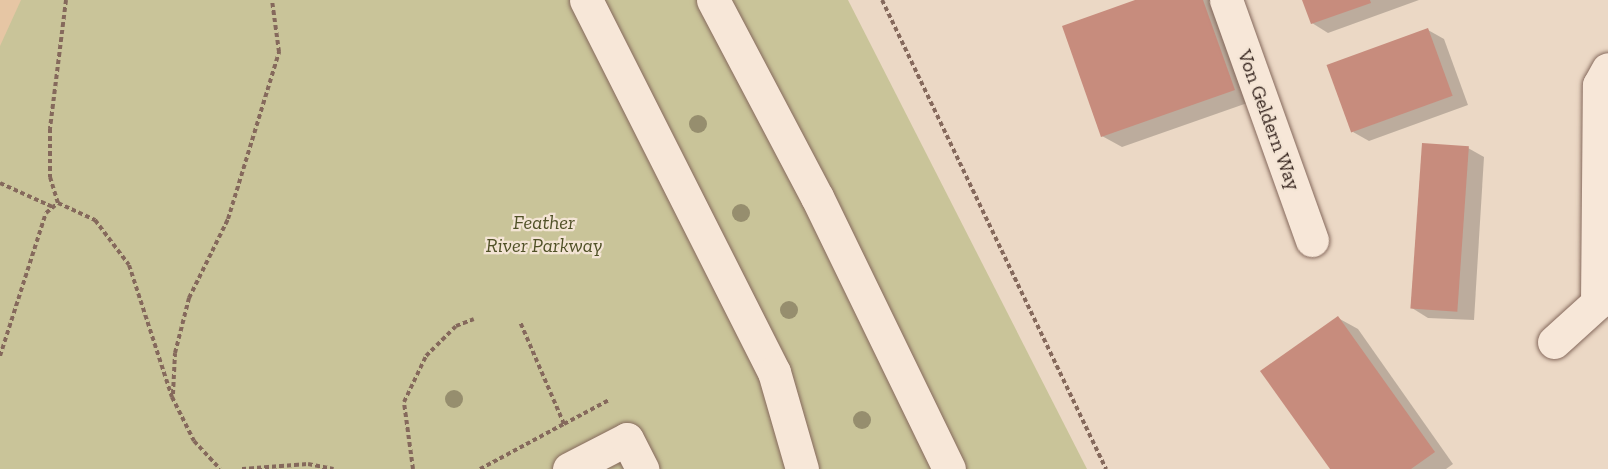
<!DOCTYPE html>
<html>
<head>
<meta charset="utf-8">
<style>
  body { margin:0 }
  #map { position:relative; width:1608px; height:469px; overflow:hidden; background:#ebd8c5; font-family:"Zilla Slab",serif }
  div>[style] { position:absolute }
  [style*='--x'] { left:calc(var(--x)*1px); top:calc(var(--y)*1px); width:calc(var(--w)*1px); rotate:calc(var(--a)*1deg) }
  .green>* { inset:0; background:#c9c499 }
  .sand>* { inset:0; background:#e6c6a4 }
  .shadow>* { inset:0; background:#0003 }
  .building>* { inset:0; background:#c78c7d; transform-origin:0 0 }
  .path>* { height:4px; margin-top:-2px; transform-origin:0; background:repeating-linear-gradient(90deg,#85695c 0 4.5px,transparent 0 7.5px) }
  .roads { filter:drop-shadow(0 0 2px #85695c) drop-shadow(0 0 2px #85695c) }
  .minor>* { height:33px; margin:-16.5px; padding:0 16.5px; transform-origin:16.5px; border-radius:16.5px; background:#f7e7d8 }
  .trees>* { width:18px; height:18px; margin:-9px; border-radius:50%; background:#968e6e }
  span { translate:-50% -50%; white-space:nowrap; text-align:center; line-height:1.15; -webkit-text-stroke:4.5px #f3e4d4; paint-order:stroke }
  .street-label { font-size:20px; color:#36251f }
  .park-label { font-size:20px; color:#505127; font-style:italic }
</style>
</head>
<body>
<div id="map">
  <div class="green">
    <i style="clip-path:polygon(0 0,848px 0,1087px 469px,0 469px)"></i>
  </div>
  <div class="sand">
    <i style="clip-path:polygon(0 0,21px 0,0 46px)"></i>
  </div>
  <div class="shadow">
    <i style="clip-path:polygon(1140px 0,1218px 0,1253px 101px,1122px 147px,1102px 136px)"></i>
    <i style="clip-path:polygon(1304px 0,1419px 0,1328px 33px,1312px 23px)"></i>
    <i style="clip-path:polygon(1428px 30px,1444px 39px,1468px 105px,1369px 141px,1353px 132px)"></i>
    <i style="clip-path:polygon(1468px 148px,1484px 157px,1474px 320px,1428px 318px,1412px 308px)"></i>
    <i style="clip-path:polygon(1338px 318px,1358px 329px,1453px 464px,1446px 469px,1332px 469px)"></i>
  </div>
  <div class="building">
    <i style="clip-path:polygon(1135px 0,1203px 0,1235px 90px,1101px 137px,1062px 26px)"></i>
    <i style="clip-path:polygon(1302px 0,1370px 0,1371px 3px,1311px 24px)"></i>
    <i style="left:1428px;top:28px;width:72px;height:108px;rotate:70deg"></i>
    <i style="left:1422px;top:143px;width:47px;height:166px;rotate:4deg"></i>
    <i style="clip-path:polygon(1338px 316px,1435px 452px,1411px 469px,1330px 469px,1260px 371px)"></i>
  </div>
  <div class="path">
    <i style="--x:66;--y:0;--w:130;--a:97.1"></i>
    <i style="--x:50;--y:129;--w:48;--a:90"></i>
    <i style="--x:50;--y:177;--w:27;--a:73"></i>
    <i style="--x:58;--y:203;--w:41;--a:24.7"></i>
    <i style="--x:95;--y:220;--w:56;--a:52.9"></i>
    <i style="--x:129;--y:265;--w:139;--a:72"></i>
    <i style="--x:172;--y:397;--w:49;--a:63.4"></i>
    <i style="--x:194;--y:441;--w:38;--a:47"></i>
    <i style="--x:882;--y:0;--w:520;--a:64.47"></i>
    <i style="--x:0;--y:183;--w:58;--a:24.4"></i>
    <i style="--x:0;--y:356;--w:150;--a:-72.2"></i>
    <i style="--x:46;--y:213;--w:16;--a:-40"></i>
    <i style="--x:173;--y:394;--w:41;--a:-87.2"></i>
    <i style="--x:175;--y:353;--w:57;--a:-75.7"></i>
    <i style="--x:189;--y:298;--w:88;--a:-63.7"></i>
    <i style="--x:228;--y:219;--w:175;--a:-73"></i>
    <i style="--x:279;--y:52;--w:52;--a:-97.7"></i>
    <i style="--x:564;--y:424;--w:51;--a:-28.1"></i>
    <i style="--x:242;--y:469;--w:66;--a:-4.3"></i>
    <i style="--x:308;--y:464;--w:26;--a:11"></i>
    <i style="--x:413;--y:469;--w:68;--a:-97.7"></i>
    <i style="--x:404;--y:402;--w:51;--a:-64.4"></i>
    <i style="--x:426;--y:356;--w:42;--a:-45"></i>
    <i style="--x:456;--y:326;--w:19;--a:-21"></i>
    <i style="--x:480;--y:469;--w:95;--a:-28.2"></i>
    <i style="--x:564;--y:424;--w:111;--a:-113.3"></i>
  </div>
  <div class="roads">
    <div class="minor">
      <i style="--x:586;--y:0;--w:417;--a:63.2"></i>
      <i style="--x:774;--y:372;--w:101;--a:73.9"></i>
      <i style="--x:713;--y:0;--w:223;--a:62.2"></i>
      <i style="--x:817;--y:197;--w:302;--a:64.1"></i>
      <i style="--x:1226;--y:0;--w:255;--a:70.3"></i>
      <i style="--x:1597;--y:303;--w:218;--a:-89.5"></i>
      <i style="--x:1599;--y:85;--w:18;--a:-61"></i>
      <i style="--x:1554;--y:342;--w:73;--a:-42.2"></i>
      <i style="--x:569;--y:469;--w:65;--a:-27.3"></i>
      <i style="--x:627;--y:439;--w:34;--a:63"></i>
    </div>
  </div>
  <div class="trees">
    <i style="left:698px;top:124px"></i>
    <i style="left:741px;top:213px"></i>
    <i style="left:789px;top:310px"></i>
    <i style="left:454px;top:399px"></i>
    <i style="left:862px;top:420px"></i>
  </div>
  <div class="street-label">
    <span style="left:1269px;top:120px;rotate:70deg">Von Geldern Way</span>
  </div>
  <div class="park-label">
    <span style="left:544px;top:234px">Feather<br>River Parkway</span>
  </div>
</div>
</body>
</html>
